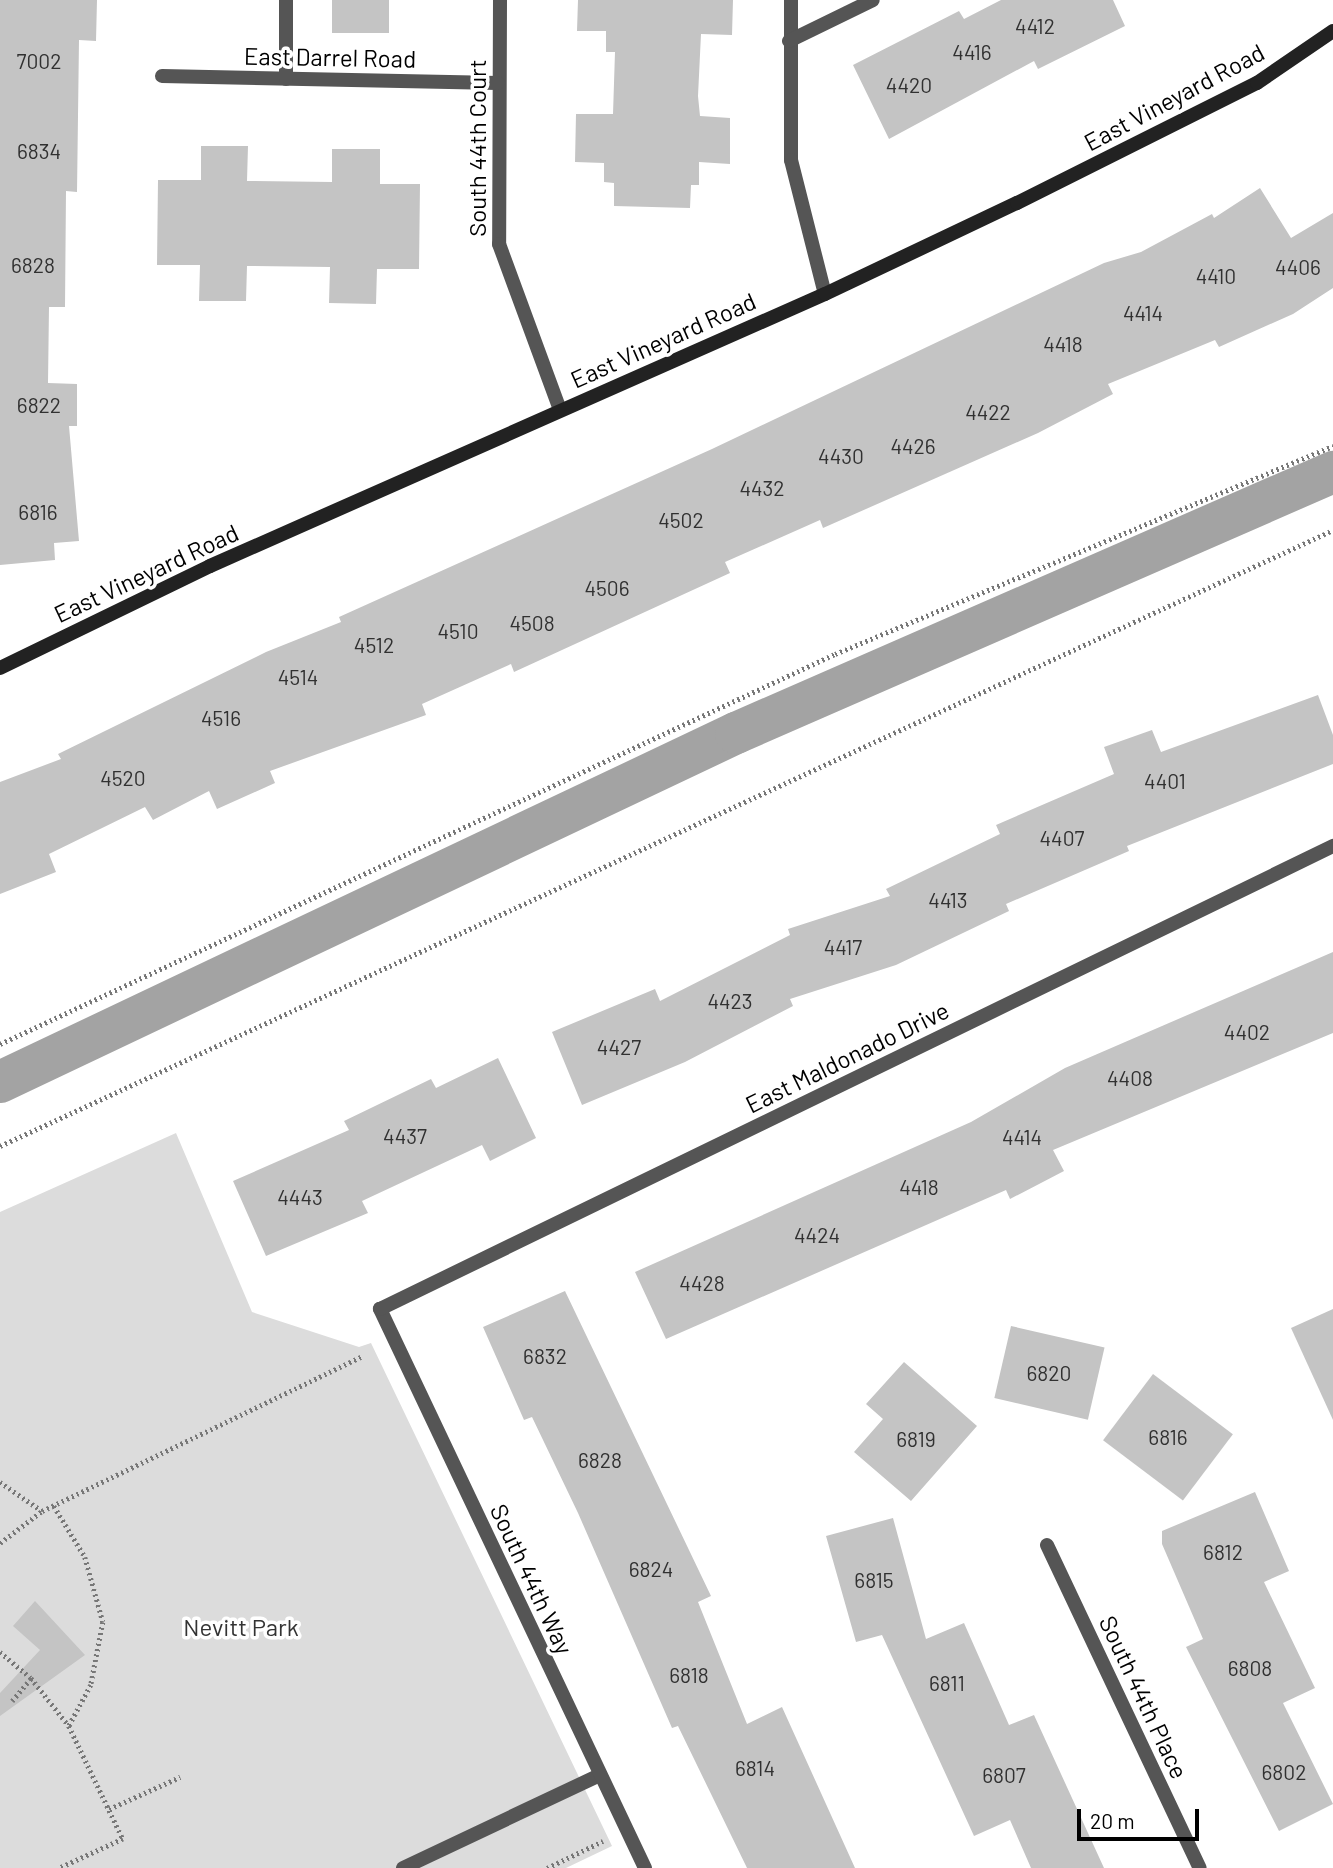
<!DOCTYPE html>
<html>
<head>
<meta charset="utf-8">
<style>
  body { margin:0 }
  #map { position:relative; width:1333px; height:1868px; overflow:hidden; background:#fff; font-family:Barlow,sans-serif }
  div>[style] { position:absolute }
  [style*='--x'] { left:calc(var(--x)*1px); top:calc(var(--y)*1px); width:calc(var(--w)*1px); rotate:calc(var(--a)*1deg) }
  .green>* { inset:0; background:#dcdcdc }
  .canal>* { height:42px; margin:-21px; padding:0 21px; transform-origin:21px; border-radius:21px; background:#a3a3a3 }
  .building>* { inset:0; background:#c4c4c4; transform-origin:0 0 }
  .path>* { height:4.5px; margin-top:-2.25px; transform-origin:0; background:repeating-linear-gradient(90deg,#777 0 2px,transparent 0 5.5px) }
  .lane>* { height:14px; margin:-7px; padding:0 7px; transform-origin:7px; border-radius:7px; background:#555 }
  .street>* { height:14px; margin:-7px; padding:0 7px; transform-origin:7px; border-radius:7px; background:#555 }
  .secondary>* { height:14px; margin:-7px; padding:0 7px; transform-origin:7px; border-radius:7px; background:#222 }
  span { translate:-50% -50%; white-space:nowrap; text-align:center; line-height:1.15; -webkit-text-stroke:7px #fff; paint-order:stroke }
  .number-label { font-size:21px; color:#313131 }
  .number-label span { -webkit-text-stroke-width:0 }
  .street-label { font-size:24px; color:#000 }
  .park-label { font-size:24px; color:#333 }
  .scale { position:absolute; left:1077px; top:1809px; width:122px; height:32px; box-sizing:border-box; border:4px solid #000; border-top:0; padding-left:9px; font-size:21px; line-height:24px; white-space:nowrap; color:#000; -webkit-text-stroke:5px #fff; paint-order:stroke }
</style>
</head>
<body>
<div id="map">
  <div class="green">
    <i style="clip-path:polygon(176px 1133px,252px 1312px,359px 1347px,371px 1343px,612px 1846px,566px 1868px,0 1868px,0 1212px)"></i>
  </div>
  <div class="canal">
    <i style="--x:0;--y:1082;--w:815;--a:-25.37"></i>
    <i style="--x:736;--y:733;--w:652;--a:-23.61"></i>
  </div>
  <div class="building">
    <i style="clip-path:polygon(0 0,97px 0,96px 41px,79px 40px,77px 192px,66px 191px,65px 307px,49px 307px,48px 383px,77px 384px,77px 426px,69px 426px,79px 541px,54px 543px,55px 560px,0 565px)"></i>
    <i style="left:332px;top:0;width:57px;height:33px"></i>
    <i style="clip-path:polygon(578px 0,733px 0,732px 35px,701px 34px,698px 96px,700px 116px,730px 118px,730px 164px,699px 162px,699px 185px,691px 185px,690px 208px,614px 206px,614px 183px,604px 182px,604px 163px,575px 162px,576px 114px,613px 114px,615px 52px,606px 52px,606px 31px,577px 31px)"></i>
    <i style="clip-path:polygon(1001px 0,1113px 0,1125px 26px,1038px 69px,1034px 61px,889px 139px,853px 65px,959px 11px,964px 19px)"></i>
    <i style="clip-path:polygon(201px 146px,248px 146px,247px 181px,332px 182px,332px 149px,380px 149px,380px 184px,420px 184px,419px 269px,377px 269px,376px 304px,329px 303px,330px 267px,247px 266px,246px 301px,199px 301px,200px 265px,157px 265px,158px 180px,201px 180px)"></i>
    <i style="clip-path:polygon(1260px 188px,1291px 238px,1333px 213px,1333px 288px,1293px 314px,1219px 347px,1215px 340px,1108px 384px,1113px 394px,1038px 433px,823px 528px,820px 520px,725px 562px,730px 573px,514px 672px,511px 664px,422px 704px,426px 715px,270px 771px,275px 783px,217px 809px,209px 791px,153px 820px,145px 807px,49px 854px,56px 872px,0 894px,0 782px,61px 759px,58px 754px,266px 652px,341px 622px,339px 617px,712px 449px,1104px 263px,1141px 252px,1212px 214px,1214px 218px)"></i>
    <i style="clip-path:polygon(1318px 695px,1333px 735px,1333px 764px,1127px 846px,1129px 851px,1006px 904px,1009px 911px,896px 965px,790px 999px,793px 1006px,685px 1062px,582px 1105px,552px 1032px,655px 989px,660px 1001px,790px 935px,788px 929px,890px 896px,886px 889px,1000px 834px,996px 825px,1114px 774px,1104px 747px,1152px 730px,1161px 752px)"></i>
    <i style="clip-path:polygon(1333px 952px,1333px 1033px,1053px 1150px,1064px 1171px,1010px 1199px,1006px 1190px,666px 1339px,635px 1272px,971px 1122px,1065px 1068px)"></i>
    <i style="clip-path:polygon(498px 1058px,536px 1138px,490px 1161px,482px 1145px,362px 1201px,368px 1213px,266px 1256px,233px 1181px,349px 1130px,344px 1121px,431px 1079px,436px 1088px)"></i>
    <i style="clip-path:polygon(565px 1291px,711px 1596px,698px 1602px,747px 1724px,782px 1707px,855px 1868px,747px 1868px,678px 1726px,672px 1728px,578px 1513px,532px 1417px,524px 1420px,483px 1327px)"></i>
    <i style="clip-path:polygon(1333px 1309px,1333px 1420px,1291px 1328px)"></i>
    <i style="left:1011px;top:1326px;width:96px;height:74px;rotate:13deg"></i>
    <i style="clip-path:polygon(904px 1362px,977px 1426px,911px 1501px,854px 1452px,883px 1419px,866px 1404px)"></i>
    <i style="left:1153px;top:1374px;width:100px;height:83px;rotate:37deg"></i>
    <i style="clip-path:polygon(1255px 1492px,1289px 1571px,1264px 1582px,1315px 1688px,1283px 1703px,1333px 1804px,1279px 1831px,1186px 1647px,1203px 1639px,1162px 1544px,1162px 1531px)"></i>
    <i style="clip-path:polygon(893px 1518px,926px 1639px,964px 1623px,1009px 1725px,1034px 1715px,1104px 1868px,1031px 1868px,1010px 1820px,974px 1836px,882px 1635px,856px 1642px,826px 1536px)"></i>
    <i style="clip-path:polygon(35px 1601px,85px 1655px,0 1716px,0 1693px,40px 1650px,13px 1626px)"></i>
  </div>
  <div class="path">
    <i style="--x:0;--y:1044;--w:922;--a:-25.04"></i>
    <i style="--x:835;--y:654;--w:540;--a:-22.67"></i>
    <i style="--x:0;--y:1146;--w:1468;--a:-24.8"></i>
    <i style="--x:0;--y:1482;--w:51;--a:34.6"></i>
    <i style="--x:42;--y:1511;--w:356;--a:-25.8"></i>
    <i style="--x:54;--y:1506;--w:60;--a:58.7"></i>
    <i style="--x:85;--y:1557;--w:67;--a:74.5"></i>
    <i style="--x:103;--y:1622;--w:64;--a:100.8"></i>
    <i style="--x:91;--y:1685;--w:47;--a:118.2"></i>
    <i style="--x:0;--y:1543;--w:53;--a:-37.3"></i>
    <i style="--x:0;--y:1652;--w:40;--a:40"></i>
    <i style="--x:31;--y:1678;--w:61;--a:51.6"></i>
    <i style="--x:69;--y:1726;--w:125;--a:64.5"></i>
    <i style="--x:123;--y:1839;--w:69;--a:155.3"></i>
    <i style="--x:12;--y:1701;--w:30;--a:-50"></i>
    <i style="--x:109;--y:1809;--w:78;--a:-24.3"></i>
    <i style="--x:547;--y:1868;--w:62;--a:-25.7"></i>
  </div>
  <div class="lane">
    <i style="--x:403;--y:1868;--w:218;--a:-25.3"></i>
  </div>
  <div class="street">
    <i style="--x:500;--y:0;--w:244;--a:90.2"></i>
    <i style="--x:499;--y:244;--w:177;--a:69.8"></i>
    <i style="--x:791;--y:0;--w:160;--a:90"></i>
    <i style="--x:791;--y:160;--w:138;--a:75.8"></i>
    <i style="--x:789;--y:41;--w:93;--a:-26"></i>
    <i style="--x:162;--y:76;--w:336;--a:1.2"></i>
    <i style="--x:286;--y:79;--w:79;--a:-90"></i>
    <i style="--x:1047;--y:1545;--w:357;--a:64.7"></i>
    <i style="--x:645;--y:1868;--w:619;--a:-115.36"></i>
    <i style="--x:380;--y:1309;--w:1060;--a:-25.91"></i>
  </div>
  <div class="secondary">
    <i style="--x:0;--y:668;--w:233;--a:-25.9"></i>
    <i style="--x:210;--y:566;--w:672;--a:-23.86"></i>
    <i style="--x:825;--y:294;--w:212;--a:-25.4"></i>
    <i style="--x:1017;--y:203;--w:268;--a:-26.6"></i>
    <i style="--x:1257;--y:83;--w:92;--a:-34.4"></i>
  </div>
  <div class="number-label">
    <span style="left:1035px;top:26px">4412</span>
    <span style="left:972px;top:52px">4416</span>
    <span style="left:39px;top:61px">7002</span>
    <span style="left:909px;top:85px">4420</span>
    <span style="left:39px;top:151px">6834</span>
    <span style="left:33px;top:265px">6828</span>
    <span style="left:1298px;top:267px">4406</span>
    <span style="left:1216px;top:276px">4410</span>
    <span style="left:1143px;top:313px">4414</span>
    <span style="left:1063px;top:344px">4418</span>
    <span style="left:39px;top:405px">6822</span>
    <span style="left:988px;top:412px">4422</span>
    <span style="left:913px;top:446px">4426</span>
    <span style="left:841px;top:456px">4430</span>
    <span style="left:762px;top:488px">4432</span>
    <span style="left:38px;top:512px">6816</span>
    <span style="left:681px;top:520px">4502</span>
    <span style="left:607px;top:588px">4506</span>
    <span style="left:532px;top:623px">4508</span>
    <span style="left:458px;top:631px">4510</span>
    <span style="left:374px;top:645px">4512</span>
    <span style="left:298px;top:677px">4514</span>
    <span style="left:221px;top:718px">4516</span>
    <span style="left:123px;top:778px">4520</span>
    <span style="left:1165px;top:781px">4401</span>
    <span style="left:1062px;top:838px">4407</span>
    <span style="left:948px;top:900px">4413</span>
    <span style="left:843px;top:947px">4417</span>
    <span style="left:730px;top:1001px">4423</span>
    <span style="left:1247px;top:1032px">4402</span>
    <span style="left:619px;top:1047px">4427</span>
    <span style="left:1130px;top:1078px">4408</span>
    <span style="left:405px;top:1136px">4437</span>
    <span style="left:1022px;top:1137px">4414</span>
    <span style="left:919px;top:1187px">4418</span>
    <span style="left:300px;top:1197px">4443</span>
    <span style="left:817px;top:1235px">4424</span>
    <span style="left:702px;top:1283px">4428</span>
    <span style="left:545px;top:1356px">6832</span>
    <span style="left:1049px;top:1373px">6820</span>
    <span style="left:1168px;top:1437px">6816</span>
    <span style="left:916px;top:1439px">6819</span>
    <span style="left:600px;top:1460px">6828</span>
    <span style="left:1223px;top:1552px">6812</span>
    <span style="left:651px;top:1569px">6824</span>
    <span style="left:874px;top:1580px">6815</span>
    <span style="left:1250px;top:1668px">6808</span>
    <span style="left:689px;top:1675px">6818</span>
    <span style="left:947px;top:1683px">6811</span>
    <span style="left:755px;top:1768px">6814</span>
    <span style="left:1284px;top:1772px">6802</span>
    <span style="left:1004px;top:1775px">6807</span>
  </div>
  <div class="street-label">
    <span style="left:330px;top:57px;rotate:1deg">East Darrel Road</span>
    <span style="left:1174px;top:97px;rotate:-28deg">East Vineyard Road</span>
    <span style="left:477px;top:148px;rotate:-90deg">South 44th Court</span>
    <span style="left:663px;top:340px;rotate:-24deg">East Vineyard Road</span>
    <span style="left:146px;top:573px;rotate:-25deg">East Vineyard Road</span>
    <span style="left:847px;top:1057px;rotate:-26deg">East Maldonado Drive</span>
    <span style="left:532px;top:1579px;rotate:65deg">South 44th Way</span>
    <span style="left:1144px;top:1697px;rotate:65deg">South 44th Place</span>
  </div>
  <div class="park-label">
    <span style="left:241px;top:1627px">Nevitt Park</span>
  </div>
  <div class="scale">20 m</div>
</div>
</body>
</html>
